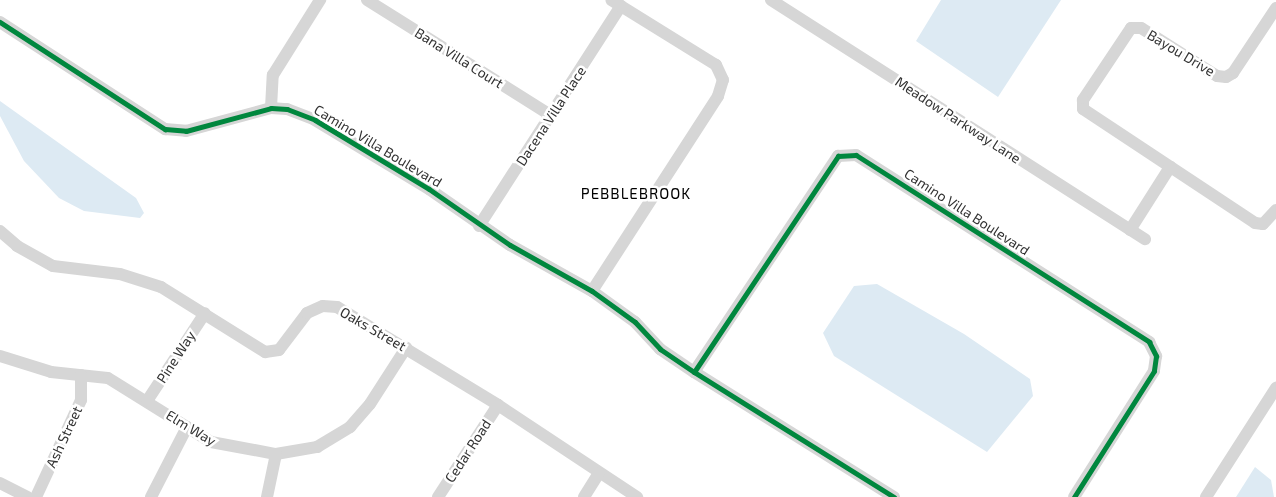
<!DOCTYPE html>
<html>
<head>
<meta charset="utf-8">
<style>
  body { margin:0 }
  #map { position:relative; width:1276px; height:497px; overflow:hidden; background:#fff; font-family:"Exo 2",sans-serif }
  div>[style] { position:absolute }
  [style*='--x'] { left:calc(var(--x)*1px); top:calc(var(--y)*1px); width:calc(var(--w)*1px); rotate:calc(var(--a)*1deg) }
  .water>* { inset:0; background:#ddeaf3 }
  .minor>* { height:12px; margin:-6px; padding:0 6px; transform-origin:6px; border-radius:6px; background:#d6d6d6 }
  .cycleway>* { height:5px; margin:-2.5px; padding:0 2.5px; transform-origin:2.5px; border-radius:2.5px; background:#00873e }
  span { translate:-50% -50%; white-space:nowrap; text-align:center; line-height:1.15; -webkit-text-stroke:5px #fff; paint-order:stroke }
  .street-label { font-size:14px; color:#323232 }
  .neighbourhood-label { font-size:15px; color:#000; letter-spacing:1px }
</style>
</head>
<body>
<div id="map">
  <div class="water">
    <i style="clip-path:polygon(941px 0,1061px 0,998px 97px,916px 41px)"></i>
    <i style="clip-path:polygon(0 101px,136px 198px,144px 213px,140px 218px,84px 211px,59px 198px,24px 161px,0 116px)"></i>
    <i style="clip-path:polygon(877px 284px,964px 334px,1030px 379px,1033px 396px,987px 452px,834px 356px,823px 333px,854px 286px)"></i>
    <i style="clip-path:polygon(1255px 467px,1271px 480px,1274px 497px,1236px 497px)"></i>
  </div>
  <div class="minor">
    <i style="--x:367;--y:0;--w:218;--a:32.1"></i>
    <i style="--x:771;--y:0;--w:444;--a:32.6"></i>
    <i style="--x:1276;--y:8;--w:78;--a:123.5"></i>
    <i style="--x:1233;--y:73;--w:8;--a:150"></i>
    <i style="--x:1226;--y:77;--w:9;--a:-174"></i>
    <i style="--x:1217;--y:76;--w:90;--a:-147.7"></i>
    <i style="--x:1141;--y:28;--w:10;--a:180"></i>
    <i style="--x:1131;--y:28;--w:87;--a:123.7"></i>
    <i style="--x:1083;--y:100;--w:9;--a:90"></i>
    <i style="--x:1083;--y:109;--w:206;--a:33.5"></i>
    <i style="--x:1255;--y:223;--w:8;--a:7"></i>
    <i style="--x:1263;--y:224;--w:19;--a:-47"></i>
    <i style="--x:0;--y:22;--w:197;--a:33"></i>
    <i style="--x:165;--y:129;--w:21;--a:5"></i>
    <i style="--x:186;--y:131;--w:88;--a:-15.1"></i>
    <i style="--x:271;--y:108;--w:16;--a:4"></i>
    <i style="--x:287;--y:109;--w:30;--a:21"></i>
    <i style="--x:315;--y:120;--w:133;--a:31.2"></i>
    <i style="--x:429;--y:189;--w:98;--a:34.7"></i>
    <i style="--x:510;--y:245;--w:94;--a:29.3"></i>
    <i style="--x:592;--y:291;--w:53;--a:35.8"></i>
    <i style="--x:635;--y:322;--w:37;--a:47"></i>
    <i style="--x:660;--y:349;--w:41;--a:34.1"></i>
    <i style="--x:271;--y:108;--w:33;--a:-87"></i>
    <i style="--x:273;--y:75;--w:89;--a:-57.9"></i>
    <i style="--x:479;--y:226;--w:262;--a:-57.2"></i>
    <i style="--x:1130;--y:230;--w:75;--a:-57.6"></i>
    <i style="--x:0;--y:231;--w:23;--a:41"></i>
    <i style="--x:17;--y:246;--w:41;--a:29.1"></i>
    <i style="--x:53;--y:266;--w:67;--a:6.8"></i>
    <i style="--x:120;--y:274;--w:43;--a:17.6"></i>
    <i style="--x:161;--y:287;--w:123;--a:32"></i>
    <i style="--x:265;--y:352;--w:14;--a:-8"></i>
    <i style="--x:279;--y:350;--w:46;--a:-52.9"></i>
    <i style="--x:307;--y:313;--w:17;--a:-24"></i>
    <i style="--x:323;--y:306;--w:14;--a:4"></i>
    <i style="--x:337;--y:307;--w:188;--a:31.3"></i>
    <i style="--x:498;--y:405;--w:167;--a:33.5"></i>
    <i style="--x:592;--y:291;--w:232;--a:-57.1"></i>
    <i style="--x:718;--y:96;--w:17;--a:-73"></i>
    <i style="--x:723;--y:80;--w:17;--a:-115"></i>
    <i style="--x:716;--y:65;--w:123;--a:-148.2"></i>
    <i style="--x:0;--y:356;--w:53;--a:17.4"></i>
    <i style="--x:51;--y:372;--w:57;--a:6"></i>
    <i style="--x:108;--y:378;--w:121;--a:31.9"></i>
    <i style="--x:211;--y:442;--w:66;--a:10.5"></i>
    <i style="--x:276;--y:454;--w:42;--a:-9.7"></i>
    <i style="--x:317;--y:447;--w:39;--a:-31"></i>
    <i style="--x:350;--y:427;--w:30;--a:-49"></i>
    <i style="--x:370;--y:404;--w:67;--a:-57.3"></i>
    <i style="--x:147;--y:401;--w:105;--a:-56.6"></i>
    <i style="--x:0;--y:483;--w:31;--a:27"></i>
    <i style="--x:36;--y:497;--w:107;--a:-65.1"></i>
    <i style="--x:81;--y:400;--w:25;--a:-90"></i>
    <i style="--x:151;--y:497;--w:79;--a:-62.8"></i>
    <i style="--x:267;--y:497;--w:44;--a:-78.2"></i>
    <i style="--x:438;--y:497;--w:110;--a:-56.9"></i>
    <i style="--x:584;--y:497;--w:28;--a:-58"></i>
    <i style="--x:894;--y:497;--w:236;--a:-148"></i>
    <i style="--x:694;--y:372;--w:260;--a:-56.3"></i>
    <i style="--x:838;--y:156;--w:18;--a:-3"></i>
    <i style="--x:856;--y:155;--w:348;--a:32.5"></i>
    <i style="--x:1149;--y:342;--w:16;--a:63"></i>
    <i style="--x:1156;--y:356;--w:15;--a:98"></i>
    <i style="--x:1154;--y:371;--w:149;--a:122.4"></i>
    <i style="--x:1206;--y:497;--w:130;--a:-57.3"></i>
  </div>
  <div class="cycleway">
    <i style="--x:0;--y:22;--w:197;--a:33"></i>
    <i style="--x:165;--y:129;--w:21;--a:5"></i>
    <i style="--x:186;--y:131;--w:88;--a:-15.1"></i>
    <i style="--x:271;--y:108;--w:16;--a:4"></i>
    <i style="--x:287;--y:109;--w:30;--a:21"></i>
    <i style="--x:315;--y:120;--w:133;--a:31.2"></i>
    <i style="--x:429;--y:189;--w:98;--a:34.7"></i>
    <i style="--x:510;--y:245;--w:94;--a:29.3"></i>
    <i style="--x:592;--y:291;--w:53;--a:35.8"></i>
    <i style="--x:635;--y:322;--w:37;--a:47"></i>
    <i style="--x:660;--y:349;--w:41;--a:34.1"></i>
    <i style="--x:894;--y:497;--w:236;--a:-148"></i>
    <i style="--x:694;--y:372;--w:260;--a:-56.3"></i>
    <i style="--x:838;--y:156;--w:18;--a:-3"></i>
    <i style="--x:856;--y:155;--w:348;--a:32.5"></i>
    <i style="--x:1149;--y:342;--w:16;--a:63"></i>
    <i style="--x:1156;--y:356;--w:15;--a:98"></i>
    <i style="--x:1154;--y:371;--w:149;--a:122.4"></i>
  </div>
  <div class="street-label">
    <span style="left:1181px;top:53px;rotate:31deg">Bayou Drive</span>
    <span style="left:459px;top:58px;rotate:32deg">Bana Villa Court</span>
    <span style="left:551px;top:116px;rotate:-57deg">Dacena Villa Place</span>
    <span style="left:958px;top:120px;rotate:33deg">Meadow Parkway Lane</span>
    <span style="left:378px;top:146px;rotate:31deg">Camino Villa Boulevard</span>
    <span style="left:967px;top:212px;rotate:33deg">Camino Villa Boulevard</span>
    <span style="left:373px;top:329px;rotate:30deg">Oaks Street</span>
    <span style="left:176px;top:357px;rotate:-57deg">Pine Way</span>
    <span style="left:191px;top:428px;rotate:31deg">Elm Way</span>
    <span style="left:64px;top:437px;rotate:-65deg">Ash Street</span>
    <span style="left:468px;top:451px;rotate:-57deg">Cedar Road</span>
  </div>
  <div class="neighbourhood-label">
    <span style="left:636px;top:194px">PEBBLEBROOK</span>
  </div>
</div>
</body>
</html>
